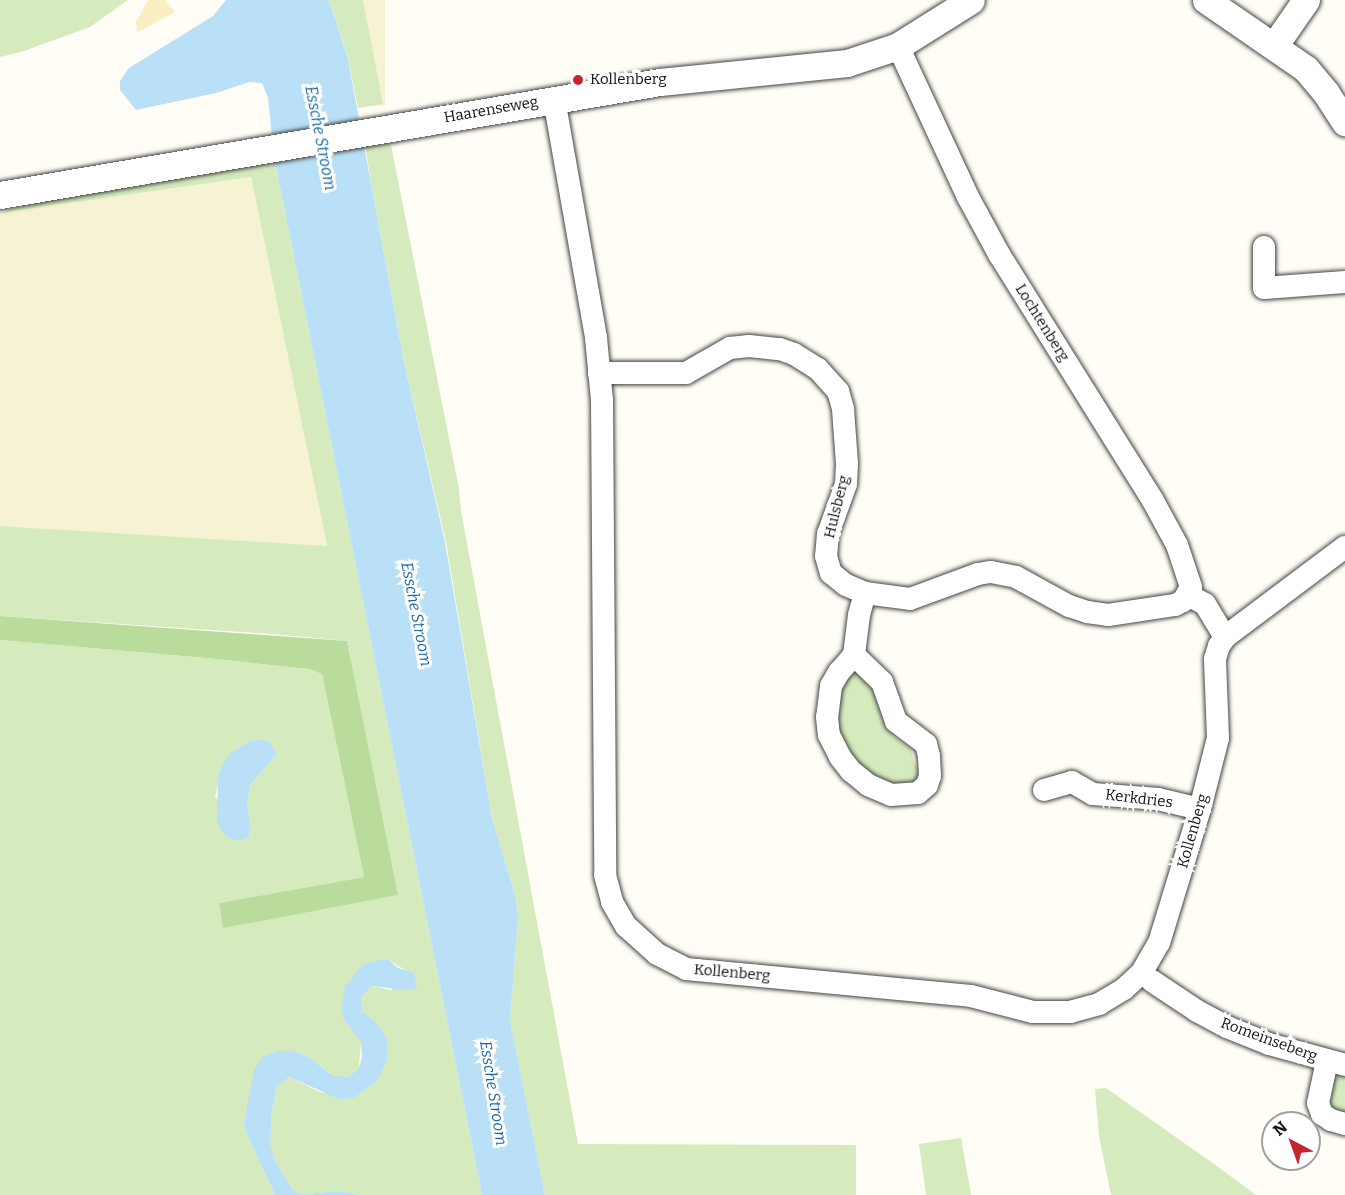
<!DOCTYPE html>
<html>
<head>
<meta charset="utf-8">
<style>
  body { margin:0 }
  #map { position:relative; width:1345px; height:1195px; overflow:hidden; background:#fffdf5; font-family:Bitter,serif }
  div>[style] { position:absolute }
  [style*='--x'] { left:calc(var(--x)*1px); top:calc(var(--y)*1px); width:calc(var(--w)*1px); rotate:calc(var(--a)*1deg) }
  .farmland>* { inset:0; background:#f6f3d4; transform-origin:0 0 }
  .green>* { inset:0; background:#d5ebbd }
  .forest>* { inset:0; background:#b9dc9c }
  .sand>* { inset:0; background:#fbeec1 }
  .water>* { inset:0; background:#b9e0f7 }
  .roads { filter:drop-shadow(0 0 2px #444) drop-shadow(0 0 2px #444) }
  .minor>* { height:22px; margin:-11px; padding:0 11px; transform-origin:11px; border-radius:11px; background:#fff }
  .tertiary>* { height:27px; margin:-13.5px; padding:0 13.5px; transform-origin:13.5px; border-radius:13.5px; background:#fff }
  .dots>* { width:16px; height:16px; translate:-50% -50%; box-sizing:border-box; border:3px solid #fff; border-radius:50% }
  span { translate:-50% -50%; white-space:nowrap; text-align:center; line-height:1.15; -webkit-text-stroke:6px #fff; paint-order:stroke }
  .poi-label { font-size:15px; color:#111 }
  .left { translate:0 -50%; text-align:left }
  .street-label { font-size:15px; color:#111 }
  .water-label { font-size:16px; color:#1768a6; font-style:italic }
  .north { position:absolute; left:1261px; top:1111px; width:60px; height:60px; box-sizing:border-box; background:#fff; border:2px solid #a0a0a0; border-radius:50%; rotate:319deg; font-size:16px; font-weight:700; line-height:24px; text-align:center; color:#111 }
  .north::after { content:''; display:block; margin:auto; width:21px; height:27px; background:#c4262e; clip-path:polygon(50% 0,100% 100%,50% 72%,0 100%) }
</style>
</head>
<body>
<div id="map">
  <div class="farmland">
    <i style="left:363px;top:0;width:22px;height:106px"></i>
    <i style="clip-path:polygon(251px 177px,327px 547px,0 526px,0 213px)"></i>
  </div>
  <div class="green">
    <i style="clip-path:polygon(0 0,128px 0,90px 27px,21px 52px,0 57px)"></i>
    <i style="clip-path:polygon(329px 0,363px 0,383px 104px,358px 108px,348px 58px)"></i>
    <i style="clip-path:polygon(390px 140px,459px 489px,461px 511px,578px 1144px,856px 1145px,856px 1195px,545px 1195px,510px 1020px,518px 918px,516px 898px,492px 818px,446px 542px,404px 362px,371px 183px,365px 145px)"></i>
    <i style="clip-path:polygon(evenodd,274px 157px,482px 1195px,361px 1195px,340px 1191px,303px 1194px,293px 1190px,275px 1162px,270px 1142px,272px 1112px,277px 1085px,289px 1077px,320px 1092px,355px 1097px,372px 1018px,361px 1011px,361px 998px,372px 986px,391px 990px,408px 972px,389px 960px,364px 964px,354px 1032px,361px 1042px,359px 1067px,349px 1077px,332px 1075px,307px 1056px,294px 1051px,247px 1135px,275px 1195px,0 1195px,0 640px,206px 658px,309px 669px,322px 674px,364px 877px,219px 903px,223px 927px,397px 895px,347px 641px,272px 634px,0 616px,0 526px,327px 546px,251px 177px,0 213px,49px 196px,274px 157px,277px 754px,251px 784px,247px 802px,251px 828px,215px 797px,222px 765px,277px 754px)"></i>
    <i style="clip-path:polygon(857px 672px,868px 677px,894px 730px,893px 736px,911px 749px,915px 766px,923px 770px,921px 780px,899px 787px,860px 770px,835px 724px,842px 685px,853px 673px)"></i>
    <i style="clip-path:polygon(1340px 1074px,1345px 1074px,1345px 1115px,1330px 1106px,1328px 1098px,1332px 1083px)"></i>
    <i style="clip-path:polygon(1106px 1088px,1214px 1164px,1256px 1195px,1111px 1195px,1099px 1136px,1095px 1089px)"></i>
    <i style="clip-path:polygon(961px 1138px,971px 1195px,926px 1195px,919px 1144px)"></i>
  </div>
  <div class="forest">
    <i style="clip-path:polygon(0 616px,347px 641px,398px 895px,223px 928px,219px 903px,364px 877px,322px 674px,309px 669px,206px 658px,0 640px)"></i>
  </div>
  <div class="sand">
    <i style="clip-path:polygon(148px 0,165px 0,175px 12px,137px 33px,136px 22px)"></i>
  </div>
  <div class="water">
    <i style="clip-path:polygon(226px 0,329px 0,348px 59px,404px 362px,445px 542px,492px 818px,516px 898px,518px 918px,510px 1020px,545px 1195px,482px 1195px,274px 157px,268px 98px,262px 83px,249px 82px,216px 93px,136px 110px,120px 90px,120px 81px,129px 68px,213px 16px)"></i>
    <i style="clip-path:polygon(262px 739px,270px 742px,277px 754px,251px 784px,247px 802px,251px 828px,248px 837px,241px 840px,230px 839px,222px 832px,217px 820px,218px 777px,222px 765px,231px 753px,250px 741px)"></i>
    <i style="clip-path:polygon(379px 960px,389px 960px,398px 968px,414px 973px,417px 988px,404px 990px,372px 986px,361px 998px,361px 1011px,372px 1018px,387px 1038px,387px 1061px,377px 1081px,355px 1097px,341px 1100px,289px 1077px,277px 1086px,272px 1112px,270px 1142px,275px 1161px,293px 1190px,303px 1194px,340px 1191px,361px 1195px,275px 1195px,247px 1135px,244px 1123px,254px 1070px,262px 1057px,278px 1051px,294px 1051px,307px 1056px,332px 1075px,349px 1077px,359px 1067px,362px 1058px,361px 1042px,344px 1020px,341px 1012px,345px 985px,364px 964px)"></i>
  </div>
  <div class="roads">
    <div class="minor">
      <i style="--x:554;--y:99;--w:243;--a:80"></i>
      <i style="--x:596;--y:338;--w:62;--a:84.5"></i>
      <i style="--x:602;--y:400;--w:475;--a:89.6"></i>
      <i style="--x:605;--y:875;--w:28;--a:75"></i>
      <i style="--x:612;--y:902;--w:28;--a:60"></i>
      <i style="--x:626;--y:926;--w:42;--a:42.1"></i>
      <i style="--x:657;--y:954;--w:33;--a:27"></i>
      <i style="--x:686;--y:969;--w:286;--a:5.4"></i>
      <i style="--x:971;--y:996;--w:64;--a:14.5"></i>
      <i style="--x:1033;--y:1012;--w:37;--a:0"></i>
      <i style="--x:1070;--y:1012;--w:30;--a:-15"></i>
      <i style="--x:1099;--y:1004;--w:29;--a:-31"></i>
      <i style="--x:1124;--y:989;--w:25;--a:-43"></i>
      <i style="--x:1142;--y:972;--w:34;--a:-60"></i>
      <i style="--x:1159;--y:943;--w:140;--a:-73"></i>
      <i style="--x:1200;--y:809;--w:73;--a:-75.8"></i>
      <i style="--x:1218;--y:738;--w:79;--a:-92.2"></i>
      <i style="--x:1215;--y:659;--w:14;--a:-73"></i>
      <i style="--x:1219;--y:646;--w:11;--a:-56"></i>
      <i style="--x:1225;--y:637;--w:150;--a:-36.9"></i>
      <i style="--x:1264;--y:247;--w:41;--a:90"></i>
      <i style="--x:1264;--y:288;--w:81;--a:-4.2"></i>
      <i style="--x:599;--y:373;--w:87;--a:0"></i>
      <i style="--x:686;--y:373;--w:51;--a:-29.6"></i>
      <i style="--x:730;--y:348;--w:19;--a:-6"></i>
      <i style="--x:749;--y:346;--w:31;--a:6"></i>
      <i style="--x:780;--y:349;--w:15;--a:20"></i>
      <i style="--x:794;--y:354;--w:28;--a:32"></i>
      <i style="--x:818;--y:369;--w:30;--a:48"></i>
      <i style="--x:838;--y:391;--w:19;--a:74"></i>
      <i style="--x:843;--y:409;--w:55;--a:85.8"></i>
      <i style="--x:847;--y:464;--w:20;--a:93"></i>
      <i style="--x:846;--y:484;--w:53;--a:109.8"></i>
      <i style="--x:828;--y:534;--w:22;--a:95"></i>
      <i style="--x:826;--y:556;--w:18;--a:74"></i>
      <i style="--x:831;--y:573;--w:19;--a:39"></i>
      <i style="--x:846;--y:585;--w:21;--a:23"></i>
      <i style="--x:865;--y:593;--w:45;--a:7.6"></i>
      <i style="--x:910;--y:599;--w:72;--a:-20.2"></i>
      <i style="--x:978;--y:574;--w:13;--a:-9"></i>
      <i style="--x:991;--y:572;--w:25;--a:11"></i>
      <i style="--x:1016;--y:577;--w:60;--a:28.7"></i>
      <i style="--x:1069;--y:606;--w:19;--a:18"></i>
      <i style="--x:1087;--y:612;--w:21;--a:8"></i>
      <i style="--x:1108;--y:615;--w:68;--a:-8.5"></i>
      <i style="--x:1175;--y:605;--w:9;--a:-27"></i>
      <i style="--x:1183;--y:601;--w:16;--a:-60"></i>
      <i style="--x:1191;--y:587;--w:44;--a:-108.4"></i>
      <i style="--x:1177;--y:545;--w:52;--a:-118.5"></i>
      <i style="--x:1152;--y:499;--w:287;--a:-122"></i>
      <i style="--x:1000;--y:256;--w:67;--a:-118.5"></i>
      <i style="--x:968;--y:197;--w:166;--a:-114.9"></i>
      <i style="--x:1188;--y:595;--w:19;--a:28"></i>
      <i style="--x:1205;--y:604;--w:39;--a:59"></i>
      <i style="--x:854;--y:655;--w:23;--a:131"></i>
      <i style="--x:839;--y:672;--w:16;--a:120"></i>
      <i style="--x:831;--y:686;--w:31;--a:97"></i>
      <i style="--x:827;--y:717;--w:18;--a:84"></i>
      <i style="--x:829;--y:735;--w:25;--a:63"></i>
      <i style="--x:840;--y:757;--w:18;--a:52"></i>
      <i style="--x:851;--y:771;--w:22;--a:39"></i>
      <i style="--x:868;--y:785;--w:25;--a:23"></i>
      <i style="--x:891;--y:795;--w:27;--a:-4"></i>
      <i style="--x:918;--y:793;--w:12;--a:-42"></i>
      <i style="--x:927;--y:785;--w:9;--a:-72"></i>
      <i style="--x:930;--y:776;--w:20;--a:-93"></i>
      <i style="--x:929;--y:756;--w:12;--a:-104"></i>
      <i style="--x:926;--y:744;--w:38;--a:-143"></i>
      <i style="--x:896;--y:721;--w:41;--a:-109.7"></i>
      <i style="--x:882;--y:682;--w:39;--a:-136"></i>
      <i style="--x:854;--y:655;--w:40;--a:-82.9"></i>
      <i style="--x:859;--y:615;--w:23;--a:-75"></i>
      <i style="--x:1044;--y:790;--w:29;--a:-16"></i>
      <i style="--x:1072;--y:782;--w:24;--a:30"></i>
      <i style="--x:1093;--y:794;--w:65;--a:4.4"></i>
      <i style="--x:1158;--y:799;--w:43;--a:13.4"></i>
      <i style="--x:1152;--y:981;--w:54;--a:33.7"></i>
      <i style="--x:1197;--y:1011;--w:34;--a:28"></i>
      <i style="--x:1227;--y:1027;--w:45;--a:22"></i>
      <i style="--x:1269;--y:1044;--w:79;--a:15.4"></i>
      <i style="--x:1327;--y:1061;--w:43;--a:102.1"></i>
      <i style="--x:1318;--y:1103;--w:12;--a:70"></i>
      <i style="--x:1322;--y:1114;--w:11;--a:34"></i>
      <i style="--x:1331;--y:1120;--w:15;--a:16"></i>
    </div>
    <div class="tertiary">
      <i style="--x:1206;--y:0;--w:121;--a:34.6"></i>
      <i style="--x:1306;--y:69;--w:31;--a:50"></i>
      <i style="--x:1326;--y:93;--w:35;--a:57"></i>
      <i style="--x:1274;--y:46;--w:56;--a:-55.2"></i>
      <i style="--x:0;--y:195;--w:670;--a:-9.72"></i>
      <i style="--x:660;--y:82;--w:188;--a:-5.8"></i>
      <i style="--x:847;--y:63;--w:54;--a:-18.4"></i>
      <i style="--x:898;--y:46;--w:86;--a:-32.2"></i>
    </div>
  </div>
  <div class="dots">
    <i style="left:578px;top:80px;background:#c4262e"></i>
  </div>
  <div class="poi-label">
    <span class="left" style="left:590px;top:80px">Kollenberg</span>
  </div>
  <div class="street-label">
    <span style="left:491px;top:110px;rotate:-10deg">Haarenseweg</span>
    <span style="left:1042px;top:323px;rotate:58deg">Lochtenberg</span>
    <span style="left:837px;top:507px;rotate:-76deg">Hulsberg</span>
    <span style="left:1139px;top:799px;rotate:7deg">Kerkdries</span>
    <span style="left:1193px;top:831px;rotate:-74deg">Kollenberg</span>
    <span style="left:732px;top:973px;rotate:5deg">Kollenberg</span>
    <span style="left:1269px;top:1040px;rotate:20deg">Romeinseberg</span>
  </div>
  <div class="water-label">
    <span style="left:320px;top:138px;rotate:79deg">Essche Stroom</span>
    <span style="left:416px;top:614px;rotate:79deg">Essche Stroom</span>
    <span style="left:493px;top:1093px;rotate:81deg">Essche Stroom</span>
  </div>
  <div class="north">N</div>
</div>
</body>
</html>
